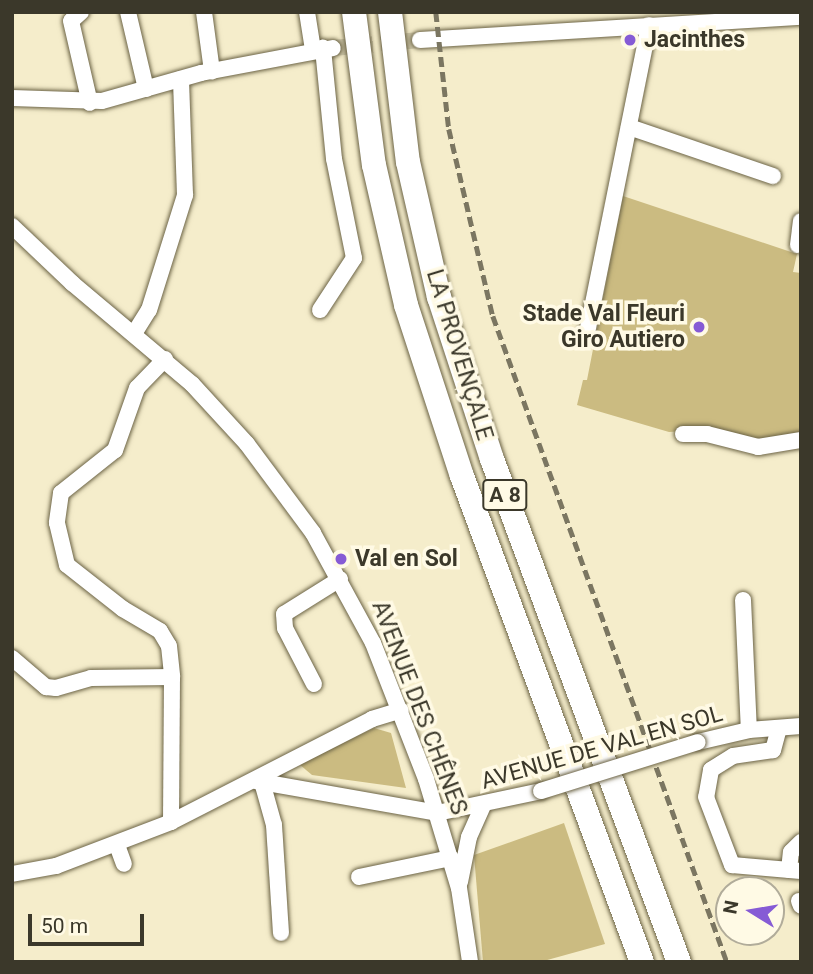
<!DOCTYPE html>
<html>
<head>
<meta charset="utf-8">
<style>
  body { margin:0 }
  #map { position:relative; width:813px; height:974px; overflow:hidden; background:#f5edcb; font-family:Roboto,sans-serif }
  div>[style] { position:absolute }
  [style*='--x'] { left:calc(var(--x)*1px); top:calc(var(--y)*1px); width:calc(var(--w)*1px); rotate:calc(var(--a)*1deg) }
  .green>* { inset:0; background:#cbbb81 }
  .minor-tunnel>* { height:16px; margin-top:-8px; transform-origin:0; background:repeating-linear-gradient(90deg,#d0c9ab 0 16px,transparent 0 24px) }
  .roads { filter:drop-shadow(0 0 2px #6b6345) drop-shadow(0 0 2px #6b6345) }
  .minor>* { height:16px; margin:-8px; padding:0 8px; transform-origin:8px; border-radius:8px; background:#fff }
  .highway>* { height:24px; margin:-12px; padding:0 12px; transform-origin:12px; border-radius:12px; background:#fff }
  .rail>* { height:4.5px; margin-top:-2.25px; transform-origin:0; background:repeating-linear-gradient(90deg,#7b7661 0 10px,transparent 0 15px) }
  .bridges { filter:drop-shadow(0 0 2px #6b6345) drop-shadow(0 0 2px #6b6345) }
  .minor-bridge>* { height:16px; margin:-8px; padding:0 8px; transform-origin:8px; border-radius:8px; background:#fff }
  .dots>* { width:19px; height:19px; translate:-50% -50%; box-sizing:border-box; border:4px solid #fffae5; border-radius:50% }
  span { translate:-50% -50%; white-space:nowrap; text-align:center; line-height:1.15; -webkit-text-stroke:7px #fffae5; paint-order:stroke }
  .shield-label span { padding:2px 5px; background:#fffae5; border:2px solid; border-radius:5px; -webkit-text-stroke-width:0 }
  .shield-label { font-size:21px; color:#3b382a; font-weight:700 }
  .poi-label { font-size:23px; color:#3b382a; font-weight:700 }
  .left { translate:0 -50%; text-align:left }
  .right { translate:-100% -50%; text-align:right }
  .street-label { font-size:23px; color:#3b382a }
  .frame { position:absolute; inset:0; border:14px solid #3b382a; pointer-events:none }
  .north { position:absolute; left:715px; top:876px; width:70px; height:70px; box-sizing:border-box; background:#fffae5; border:2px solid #b1ac9a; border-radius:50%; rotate:281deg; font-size:19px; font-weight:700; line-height:28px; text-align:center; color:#3b382a }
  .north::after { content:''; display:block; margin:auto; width:24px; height:32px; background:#865bd5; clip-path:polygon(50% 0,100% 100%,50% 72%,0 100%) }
  .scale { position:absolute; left:28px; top:914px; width:116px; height:32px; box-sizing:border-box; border:4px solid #3b382a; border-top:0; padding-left:9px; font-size:21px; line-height:24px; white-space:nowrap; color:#3b382a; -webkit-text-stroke:5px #fffae5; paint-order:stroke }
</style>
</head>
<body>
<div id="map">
  <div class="green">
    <i style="clip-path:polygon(623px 196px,797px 254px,793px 272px,801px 273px,801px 436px,758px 442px,701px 430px,669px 432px,577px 405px,583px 380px,587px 380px)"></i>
    <i style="clip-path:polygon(374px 728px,391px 733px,406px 788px,312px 775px,299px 764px)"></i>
    <i style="clip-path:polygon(564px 823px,605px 944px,540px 962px,483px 962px,474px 855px)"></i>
  </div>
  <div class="minor-tunnel">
    <i style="--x:333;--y:48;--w:87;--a:-5.3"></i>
  </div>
  <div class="roads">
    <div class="minor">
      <i style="--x:81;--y:12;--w:13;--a:138"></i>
      <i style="--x:71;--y:21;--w:84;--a:77"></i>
      <i style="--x:128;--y:12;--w:79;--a:76.8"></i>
      <i style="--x:204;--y:12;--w:60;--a:82.3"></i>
      <i style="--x:307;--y:12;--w:37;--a:81"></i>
      <i style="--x:420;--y:40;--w:382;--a:-3.5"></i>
      <i style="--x:12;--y:98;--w:90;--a:1.9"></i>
      <i style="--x:102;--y:101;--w:103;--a:-15.8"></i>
      <i style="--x:201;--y:73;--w:134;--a:-10.7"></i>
      <i style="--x:629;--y:127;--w:152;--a:18.8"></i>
      <i style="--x:12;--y:226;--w:83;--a:43.5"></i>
      <i style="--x:72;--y:283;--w:157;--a:40.1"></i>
      <i style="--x:192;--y:384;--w:81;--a:47.5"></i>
      <i style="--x:247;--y:444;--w:111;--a:53.4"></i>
      <i style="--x:313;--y:533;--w:125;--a:61.4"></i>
      <i style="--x:373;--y:643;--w:146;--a:68.7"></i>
      <i style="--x:426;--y:779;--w:114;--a:73.2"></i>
      <i style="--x:459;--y:888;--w:75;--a:81.5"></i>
      <i style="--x:798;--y:245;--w:24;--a:-83"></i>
      <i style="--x:320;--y:310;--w:62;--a:-56.8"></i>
      <i style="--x:354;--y:258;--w:101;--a:-101.4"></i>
      <i style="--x:334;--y:159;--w:112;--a:-95.7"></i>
      <i style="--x:135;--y:332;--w:26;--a:-58"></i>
      <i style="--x:149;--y:310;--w:121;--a:-72.6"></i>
      <i style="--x:185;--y:195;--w:116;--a:-92"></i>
      <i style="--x:587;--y:333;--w:314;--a:-78.6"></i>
      <i style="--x:165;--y:359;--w:40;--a:134"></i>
      <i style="--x:137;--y:388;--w:66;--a:109.5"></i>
      <i style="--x:115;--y:450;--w:69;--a:141.5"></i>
      <i style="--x:61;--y:493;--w:30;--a:98"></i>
      <i style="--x:57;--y:523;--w:43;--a:76.6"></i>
      <i style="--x:67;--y:565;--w:71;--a:38.2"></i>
      <i style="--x:123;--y:609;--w:43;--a:30.7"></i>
      <i style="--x:160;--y:631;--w:17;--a:59"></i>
      <i style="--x:169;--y:646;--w:31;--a:84"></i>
      <i style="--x:683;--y:434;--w:24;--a:0"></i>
      <i style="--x:707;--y:434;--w:53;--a:14.3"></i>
      <i style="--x:758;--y:447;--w:44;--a:-9.2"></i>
      <i style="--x:743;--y:600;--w:130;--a:87.4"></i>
      <i style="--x:12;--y:658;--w:45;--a:40.5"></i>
      <i style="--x:46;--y:687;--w:10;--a:6"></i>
      <i style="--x:56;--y:688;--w:36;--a:-16"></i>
      <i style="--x:91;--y:678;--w:81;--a:-0.7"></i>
      <i style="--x:172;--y:677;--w:145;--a:90.4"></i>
      <i style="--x:314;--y:684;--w:63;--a:-117.4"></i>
      <i style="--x:285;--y:628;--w:14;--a:-94"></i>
      <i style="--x:284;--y:614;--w:66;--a:-32"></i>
      <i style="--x:779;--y:728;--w:23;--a:105"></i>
      <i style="--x:773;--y:750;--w:40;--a:171.5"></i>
      <i style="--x:733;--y:756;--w:26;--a:148"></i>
      <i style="--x:711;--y:770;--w:27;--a:100"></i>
      <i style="--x:706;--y:797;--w:73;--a:69.1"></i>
      <i style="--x:732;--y:865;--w:69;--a:5"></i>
      <i style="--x:698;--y:742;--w:52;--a:-13.2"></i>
      <i style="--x:749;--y:730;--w:52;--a:-4.4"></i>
      <i style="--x:256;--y:781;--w:184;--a:10"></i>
      <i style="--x:437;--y:813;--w:106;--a:-11.9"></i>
      <i style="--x:262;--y:782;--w:45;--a:74.4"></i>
      <i style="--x:274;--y:825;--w:108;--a:86.3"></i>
      <i style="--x:117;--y:845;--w:20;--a:70"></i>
      <i style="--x:789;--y:870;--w:18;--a:-84"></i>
      <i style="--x:791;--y:852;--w:14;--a:-45"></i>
      <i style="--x:12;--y:874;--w:45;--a:-10.3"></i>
      <i style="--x:56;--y:866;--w:123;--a:-20.9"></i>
      <i style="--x:171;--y:822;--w:226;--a:-27.1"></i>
      <i style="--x:372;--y:719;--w:30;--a:-17"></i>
      <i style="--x:359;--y:877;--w:94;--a:-11.7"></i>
      <i style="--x:460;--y:882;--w:46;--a:-78.7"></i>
      <i style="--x:469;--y:837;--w:34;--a:-66"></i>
      <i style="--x:799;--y:901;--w:5;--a:68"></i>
    </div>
    <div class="highway">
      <i style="--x:354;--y:12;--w:154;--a:82.6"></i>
      <i style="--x:374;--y:165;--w:144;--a:77.1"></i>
      <i style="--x:406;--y:305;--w:180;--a:71.9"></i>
      <i style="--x:462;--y:476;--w:518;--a:69.68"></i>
      <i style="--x:390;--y:12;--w:151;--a:83.2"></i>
      <i style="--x:408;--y:162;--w:139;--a:77.1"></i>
      <i style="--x:439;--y:297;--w:170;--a:71.9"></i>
      <i style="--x:492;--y:459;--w:537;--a:69.61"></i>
    </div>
  </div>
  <div class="rail">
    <i style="--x:436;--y:12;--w:118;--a:83.7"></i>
    <i style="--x:449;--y:129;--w:192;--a:76.8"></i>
    <i style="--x:493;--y:316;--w:687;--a:70.09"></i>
  </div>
  <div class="bridges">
    <div class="minor-bridge">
      <i style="--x:541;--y:791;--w:164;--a:-17.3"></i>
    </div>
  </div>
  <div class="dots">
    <i style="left:630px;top:40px;background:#865bd5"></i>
    <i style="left:699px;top:327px;background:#865bd5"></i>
    <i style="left:341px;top:559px;background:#865bd5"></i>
  </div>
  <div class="shield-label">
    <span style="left:505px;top:495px">A 8</span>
  </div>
  <div class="poi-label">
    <span class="left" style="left:644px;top:40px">Jacinthes</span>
    <span class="right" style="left:685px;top:327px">Stade Val Fleuri<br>Giro Autiero</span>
    <span class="left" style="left:355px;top:559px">Val en Sol</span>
  </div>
  <div class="street-label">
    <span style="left:459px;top:355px;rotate:73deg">LA PROVENÇALE</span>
    <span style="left:419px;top:708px;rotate:69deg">AVENUE DES CHÊNES</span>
    <span style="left:602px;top:748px;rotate:-16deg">AVENUE DE VAL EN SOL</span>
  </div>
  <div class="frame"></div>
  <div class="north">N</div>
  <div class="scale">50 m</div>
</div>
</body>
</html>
